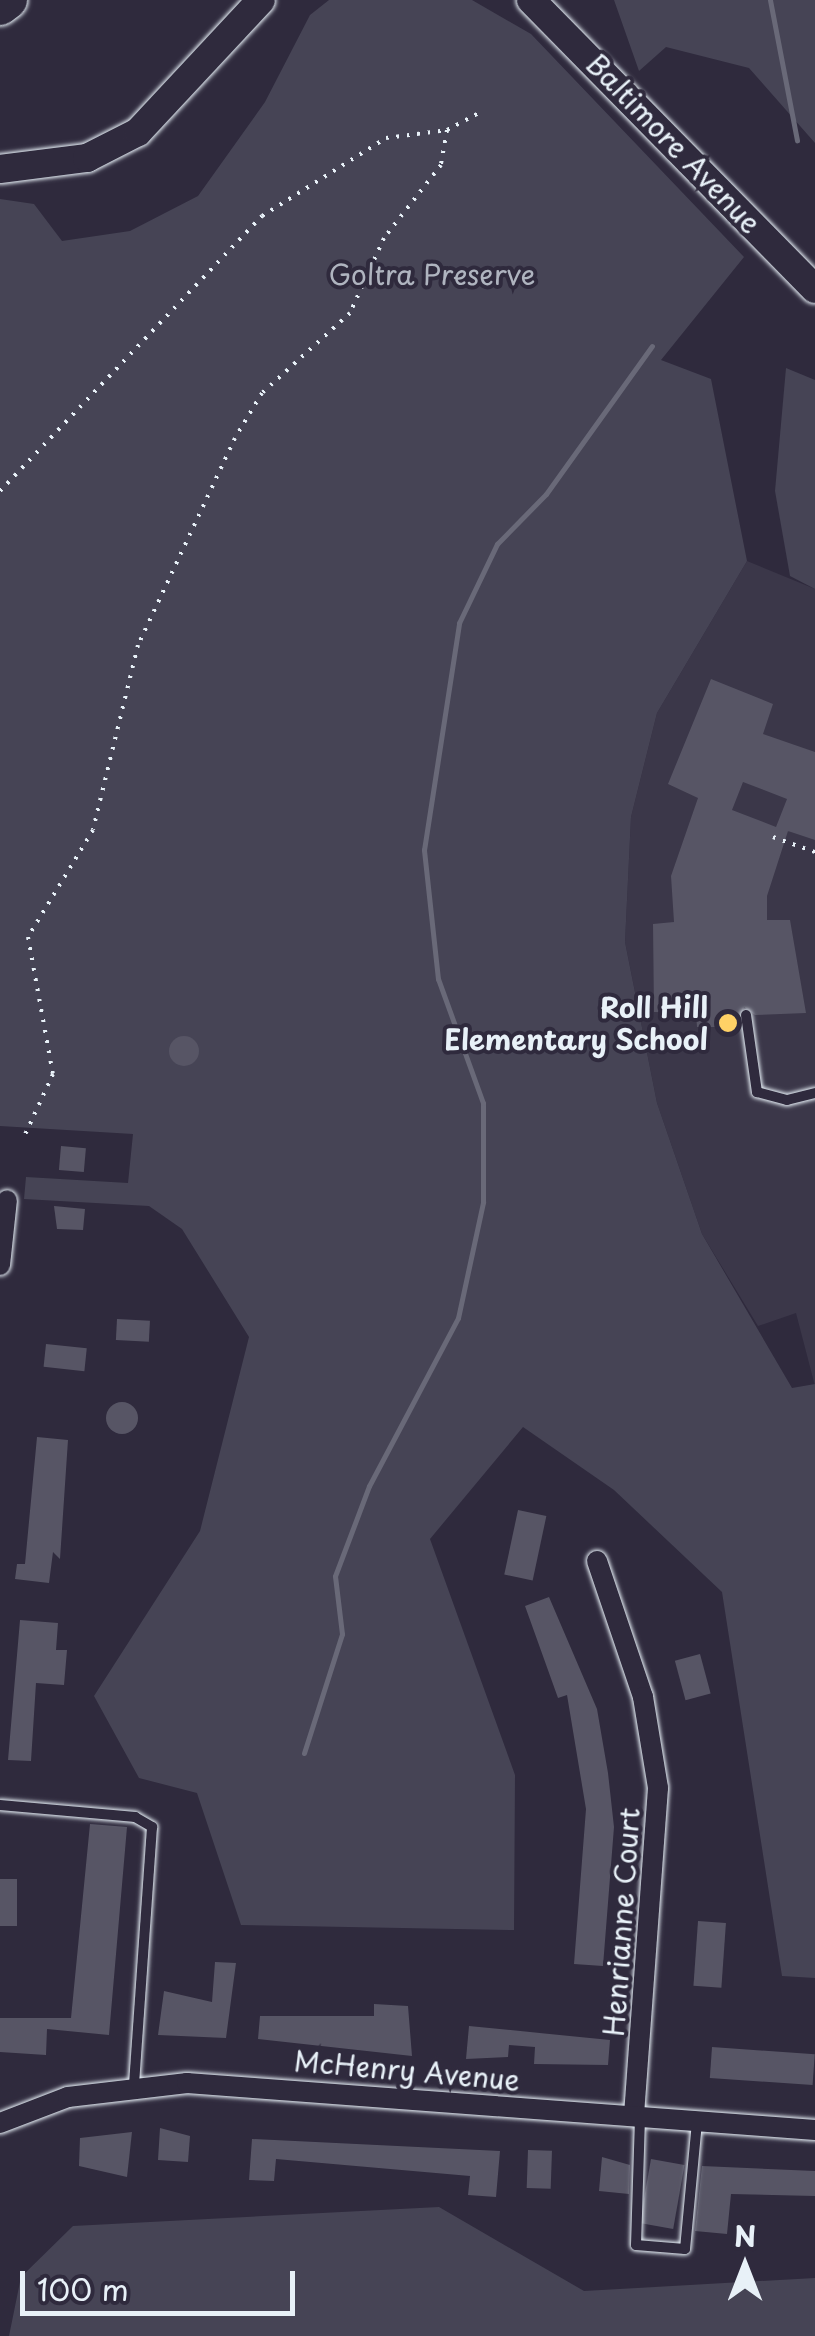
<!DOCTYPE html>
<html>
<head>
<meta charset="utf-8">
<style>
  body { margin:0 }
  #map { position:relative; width:815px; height:2336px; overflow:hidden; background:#2f2a3d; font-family:"Playpen Sans",sans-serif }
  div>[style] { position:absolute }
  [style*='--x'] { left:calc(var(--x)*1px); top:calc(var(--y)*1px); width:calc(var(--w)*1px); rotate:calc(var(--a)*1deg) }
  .built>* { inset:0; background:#3b3749 }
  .green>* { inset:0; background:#464455 }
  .stream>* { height:5px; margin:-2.5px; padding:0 2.5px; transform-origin:2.5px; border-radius:2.5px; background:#696978 }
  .building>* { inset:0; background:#575565; transform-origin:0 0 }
  .round { border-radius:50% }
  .path>* { height:4px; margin-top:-2px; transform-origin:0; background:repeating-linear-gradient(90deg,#e8f1f8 0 2.5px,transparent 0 10.5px) }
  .roads { filter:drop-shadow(0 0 2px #e8f1f8) drop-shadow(0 0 2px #e8f1f8) }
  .service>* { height:10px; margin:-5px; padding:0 5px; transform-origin:5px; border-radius:5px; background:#2f2a3d }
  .minor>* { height:20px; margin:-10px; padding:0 10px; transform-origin:10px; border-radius:10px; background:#2f2a3d }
  .tertiary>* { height:28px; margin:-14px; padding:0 14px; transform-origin:14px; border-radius:14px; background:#2f2a3d }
  .motorway>* { height:38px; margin:-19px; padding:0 19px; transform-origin:19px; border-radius:19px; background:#2f2a3d }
  .dots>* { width:28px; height:28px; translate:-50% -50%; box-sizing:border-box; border:5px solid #2f2a3d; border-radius:50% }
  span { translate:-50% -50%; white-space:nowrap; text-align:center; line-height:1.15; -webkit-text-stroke:8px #2f2a3d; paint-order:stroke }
  .street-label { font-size:28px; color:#e8f1f8 }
  .park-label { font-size:28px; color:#afb4bf }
  .poi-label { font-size:28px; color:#e8f1f8; font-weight:700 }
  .right { translate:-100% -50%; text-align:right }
  .north { position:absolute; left:695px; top:2216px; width:100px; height:100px; -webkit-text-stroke:8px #2f2a3d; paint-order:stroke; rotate:0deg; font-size:28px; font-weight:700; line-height:40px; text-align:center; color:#e8f1f8 }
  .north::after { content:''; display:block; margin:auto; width:35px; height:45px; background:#e8f1f8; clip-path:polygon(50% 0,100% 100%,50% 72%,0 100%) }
  .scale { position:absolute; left:20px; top:2271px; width:275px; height:45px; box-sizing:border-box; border:5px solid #e8f1f8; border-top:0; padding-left:12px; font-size:30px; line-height:35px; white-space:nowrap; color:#e8f1f8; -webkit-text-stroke:8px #2f2a3d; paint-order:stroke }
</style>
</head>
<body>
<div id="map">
  <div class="built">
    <i style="clip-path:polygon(747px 561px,815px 589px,815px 1386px,796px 1313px,758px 1326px,702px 1234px,657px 1103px,625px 942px,631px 817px,657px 713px)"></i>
  </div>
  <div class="green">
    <i style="clip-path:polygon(329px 0,472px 0,531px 34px,744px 257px,661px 360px,711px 379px,747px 561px,657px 713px,631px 817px,625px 942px,657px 1103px,702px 1234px,792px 1388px,815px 1384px,815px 1978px,782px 1976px,722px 1592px,614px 1490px,523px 1427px,430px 1539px,515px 1775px,514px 1930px,241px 1925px,197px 1793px,139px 1778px,94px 1696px,200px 1531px,249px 1337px,182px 1229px,149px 1206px,24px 1199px,26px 1177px,128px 1183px,133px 1134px,0 1126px,0 199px,34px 204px,62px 241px,130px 231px,198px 196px,265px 102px,310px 15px)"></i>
    <i style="clip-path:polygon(614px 0,815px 0,815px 143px,749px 68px,666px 47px,639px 71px)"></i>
    <i style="clip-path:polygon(786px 368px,815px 380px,815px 589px,790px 576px,775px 491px)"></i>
    <i style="clip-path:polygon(439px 2207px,584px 2291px,815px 2278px,815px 2336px,9px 2336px,21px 2277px,73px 2226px)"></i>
  </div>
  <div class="stream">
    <i style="--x:770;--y:0;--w:143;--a:79.1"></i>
    <i style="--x:304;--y:1753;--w:125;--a:-72.3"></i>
    <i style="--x:342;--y:1634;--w:58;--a:-96.9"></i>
    <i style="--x:335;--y:1576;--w:96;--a:-69.3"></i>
    <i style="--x:369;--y:1486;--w:190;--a:-62.1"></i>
    <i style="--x:458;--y:1318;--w:119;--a:-77.8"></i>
    <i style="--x:483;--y:1202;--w:99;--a:-90"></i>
    <i style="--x:483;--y:1103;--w:132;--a:-109.9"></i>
    <i style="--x:438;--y:979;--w:130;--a:-96.2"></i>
    <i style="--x:424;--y:850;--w:230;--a:-81.2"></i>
    <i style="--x:459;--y:623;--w:88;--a:-64.3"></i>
    <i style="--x:497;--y:544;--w:70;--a:-45.6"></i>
    <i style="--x:546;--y:494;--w:182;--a:-54.4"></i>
  </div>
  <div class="building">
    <i style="clip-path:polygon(evenodd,711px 679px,773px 704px,763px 734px,815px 752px,815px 840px,776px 827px,788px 831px,767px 896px,767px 920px,790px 920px,806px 1013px,755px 1015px,744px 1007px,739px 1027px,697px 1027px,696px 1013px,654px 1012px,653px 924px,674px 922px,671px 876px,698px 798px,668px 784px,711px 679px,743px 782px,787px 799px,776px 827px,732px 810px,743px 782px)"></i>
    <i class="round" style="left:169px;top:1036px;width:30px;height:30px"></i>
    <i style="left:61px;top:1146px;width:25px;height:24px;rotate:5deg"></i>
    <i style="clip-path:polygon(54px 1206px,85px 1209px,83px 1230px,57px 1229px)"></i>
    <i style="left:117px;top:1319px;width:33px;height:21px;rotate:3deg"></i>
    <i style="left:46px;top:1344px;width:41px;height:23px;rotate:6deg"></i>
    <i class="round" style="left:106px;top:1402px;width:32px;height:32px"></i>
    <i style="clip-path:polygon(37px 1437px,68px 1440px,60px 1559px,53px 1552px,49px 1583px,15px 1579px,17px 1564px,25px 1564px)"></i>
    <i style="left:518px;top:1510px;width:29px;height:66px;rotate:12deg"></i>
    <i style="clip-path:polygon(549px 1597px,597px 1709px,608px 1773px,614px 1827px,603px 1966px,574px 1964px,586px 1809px,567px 1695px,558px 1698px,525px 1606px)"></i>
    <i style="clip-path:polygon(20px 1620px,58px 1623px,56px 1650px,67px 1650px,64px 1685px,36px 1683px,31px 1761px,8px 1760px)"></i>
    <i style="left:700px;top:1654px;width:41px;height:26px;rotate:75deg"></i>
    <i style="clip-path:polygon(90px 1824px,127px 1827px,109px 2035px,47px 2029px,46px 2055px,0 2052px,0 2018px,71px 2018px)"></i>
    <i style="left:0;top:1879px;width:17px;height:47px"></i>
    <i style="left:698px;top:1921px;width:28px;height:65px;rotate:4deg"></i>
    <i style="clip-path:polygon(215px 1962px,236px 1963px,226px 2038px,158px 2035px,164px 1991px,212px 2002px)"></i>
    <i style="clip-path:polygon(374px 2004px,408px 2006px,412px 2056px,258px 2039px,260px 2016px,374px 2016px)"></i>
    <i style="clip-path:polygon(469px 2026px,610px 2040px,608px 2065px,534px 2064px,535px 2047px,509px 2045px,508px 2057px,466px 2059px)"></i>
    <i style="left:712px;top:2047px;width:103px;height:31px;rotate:4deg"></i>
    <i style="clip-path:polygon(160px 2128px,190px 2136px,188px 2162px,158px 2160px)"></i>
    <i style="clip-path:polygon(132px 2132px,127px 2177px,79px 2166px,80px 2138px)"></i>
    <i style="clip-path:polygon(252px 2139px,500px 2151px,496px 2197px,468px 2195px,470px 2176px,276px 2159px,274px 2181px,249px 2180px)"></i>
    <i style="left:528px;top:2150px;width:24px;height:38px;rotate:2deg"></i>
    <i style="clip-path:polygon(602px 2157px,630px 2165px,629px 2194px,599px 2191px)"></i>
    <i style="left:651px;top:2159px;width:34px;height:65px;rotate:10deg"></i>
    <i style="clip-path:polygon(702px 2166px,815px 2171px,815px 2196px,731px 2194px,727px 2234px,695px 2231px)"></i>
  </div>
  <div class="path">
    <i style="--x:447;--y:130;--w:36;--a:-28"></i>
    <i style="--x:0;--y:491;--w:380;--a:-46.4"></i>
    <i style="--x:262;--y:216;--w:146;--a:-32.2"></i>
    <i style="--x:386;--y:138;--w:62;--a:-7.5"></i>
    <i style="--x:447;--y:130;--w:36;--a:100"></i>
    <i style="--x:441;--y:165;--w:93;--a:128"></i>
    <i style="--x:384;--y:238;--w:82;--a:114.4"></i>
    <i style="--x:350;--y:313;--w:119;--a:137.7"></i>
    <i style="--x:262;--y:393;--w:52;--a:121"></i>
    <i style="--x:235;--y:438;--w:229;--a:115.1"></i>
    <i style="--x:138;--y:645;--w:190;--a:103.7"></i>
    <i style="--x:93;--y:830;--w:125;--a:121.3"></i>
    <i style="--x:28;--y:937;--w:139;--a:79.7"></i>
    <i style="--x:53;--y:1074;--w:72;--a:114.8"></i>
    <i style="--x:773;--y:837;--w:45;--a:19.7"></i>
  </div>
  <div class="roads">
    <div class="service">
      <i style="--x:746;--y:1015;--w:78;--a:81.9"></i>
      <i style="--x:757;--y:1092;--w:31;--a:15"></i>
      <i style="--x:787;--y:1100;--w:29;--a:-14"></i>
      <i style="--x:0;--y:1805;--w:136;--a:5.1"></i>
      <i style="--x:135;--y:1817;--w:20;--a:30"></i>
      <i style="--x:152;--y:1827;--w:260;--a:94"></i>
      <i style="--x:640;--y:2118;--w:127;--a:91.8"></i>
      <i style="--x:636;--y:2245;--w:49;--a:4.7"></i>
      <i style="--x:685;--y:2249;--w:129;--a:-84.6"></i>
    </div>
    <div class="minor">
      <i style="--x:0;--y:1265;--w:65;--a:-83.9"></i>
      <i style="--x:597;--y:1561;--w:144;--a:71.3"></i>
      <i style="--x:643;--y:1697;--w:92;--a:80.6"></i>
      <i style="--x:658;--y:1788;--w:329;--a:94.2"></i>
      <i style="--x:0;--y:2123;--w:73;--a:-20.9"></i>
      <i style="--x:68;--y:2097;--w:120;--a:-6.7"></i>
      <i style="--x:187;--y:2083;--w:630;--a:4.28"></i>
    </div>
    <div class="tertiary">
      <i style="--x:531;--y:0;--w:405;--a:45.5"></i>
      <i style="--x:0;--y:169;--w:88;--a:-7.2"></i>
      <i style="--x:87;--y:158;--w:57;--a:-27"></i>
      <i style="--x:138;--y:132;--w:180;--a:-47"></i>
    </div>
    <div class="motorway">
      <i style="--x:0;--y:6;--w:10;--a:-37"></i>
    </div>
  </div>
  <div class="dots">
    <i style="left:728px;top:1023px;background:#ffd166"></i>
  </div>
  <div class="street-label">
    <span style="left:674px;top:143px;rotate:46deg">Baltimore Avenue</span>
    <span style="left:621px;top:1922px;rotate:-86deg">Henrianne Court</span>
    <span style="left:407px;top:2070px;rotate:5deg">McHenry Avenue</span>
  </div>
  <div class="park-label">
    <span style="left:432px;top:274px">Goltra Preserve</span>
  </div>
  <div class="poi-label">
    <span class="right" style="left:708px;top:1023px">Roll Hill<br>Elementary School</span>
  </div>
  <div class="north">N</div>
  <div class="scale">100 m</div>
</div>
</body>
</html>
